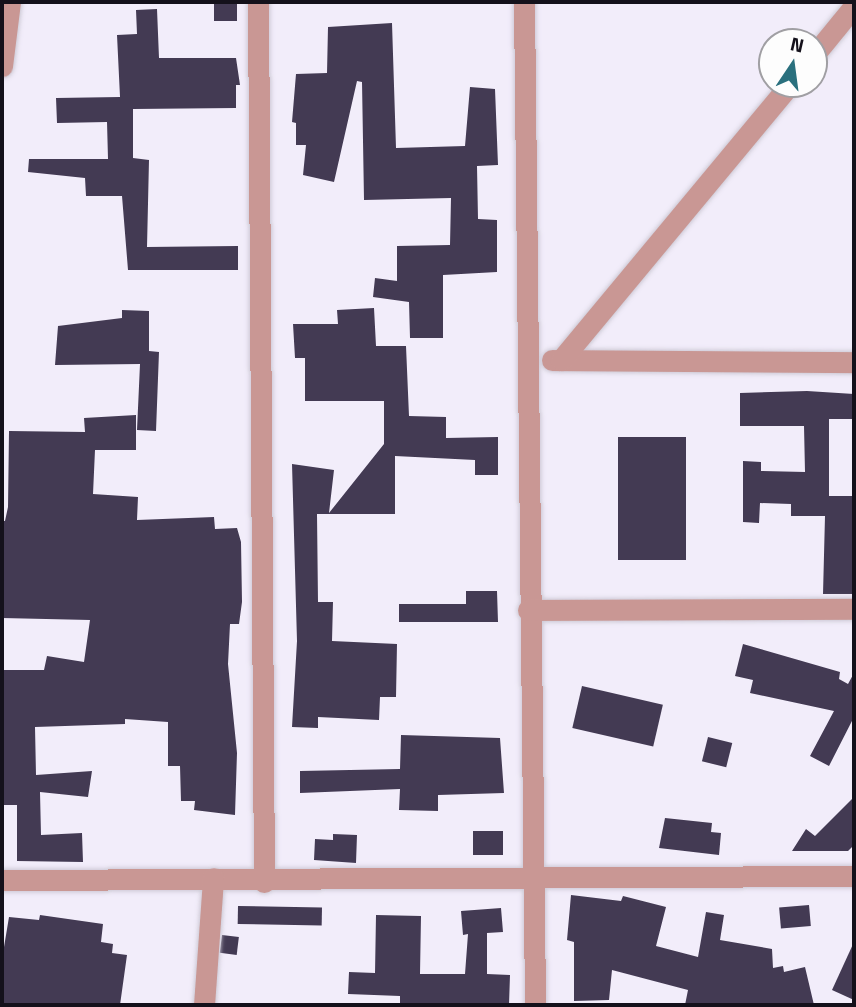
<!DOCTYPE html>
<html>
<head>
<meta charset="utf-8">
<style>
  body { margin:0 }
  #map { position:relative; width:856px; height:1007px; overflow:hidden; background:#f2edfa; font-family:"Titillium Web",sans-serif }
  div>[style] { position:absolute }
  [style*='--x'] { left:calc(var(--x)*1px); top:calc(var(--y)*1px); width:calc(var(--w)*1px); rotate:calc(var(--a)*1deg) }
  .building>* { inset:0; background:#433a53; transform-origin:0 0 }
  .roads { filter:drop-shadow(0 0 2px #cecad6) drop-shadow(0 0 2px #cecad6) }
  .street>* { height:21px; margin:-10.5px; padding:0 10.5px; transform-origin:10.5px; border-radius:10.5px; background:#c99794 }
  span { translate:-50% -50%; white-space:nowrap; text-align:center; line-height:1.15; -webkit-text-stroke:7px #fdfdfd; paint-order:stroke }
  .frame { position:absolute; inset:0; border:4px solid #14111b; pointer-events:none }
  .north { position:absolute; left:758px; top:28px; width:70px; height:70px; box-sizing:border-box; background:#fdfdfd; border:2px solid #a09fa3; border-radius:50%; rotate:13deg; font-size:19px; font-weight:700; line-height:28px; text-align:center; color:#14111b }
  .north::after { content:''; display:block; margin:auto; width:24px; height:32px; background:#2a707e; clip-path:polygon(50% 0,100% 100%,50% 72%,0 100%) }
</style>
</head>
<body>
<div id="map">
  <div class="building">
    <i style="left:214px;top:2px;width:23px;height:19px"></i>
    <i style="clip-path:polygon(157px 9px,159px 58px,236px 58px,240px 85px,236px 85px,236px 108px,133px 109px,133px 158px,149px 160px,147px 247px,238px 246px,238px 270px,128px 270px,122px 196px,86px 196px,85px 178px,28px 172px,29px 159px,108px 159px,107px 122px,57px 123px,56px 98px,120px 97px,117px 35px,137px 34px,136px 10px)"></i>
    <i style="clip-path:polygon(392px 23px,396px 148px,465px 146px,470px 87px,495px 89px,498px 165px,477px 166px,478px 219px,497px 220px,497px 272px,443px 275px,443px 338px,410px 338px,409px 302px,373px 297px,375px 278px,397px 281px,397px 246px,450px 245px,451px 198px,364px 200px,362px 82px,357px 81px,334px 182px,303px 175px,306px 145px,296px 145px,296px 123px,292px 122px,296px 74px,327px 73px,328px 27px)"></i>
    <i style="clip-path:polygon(374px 308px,376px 346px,406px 346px,409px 416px,446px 417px,446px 438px,498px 437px,498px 475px,475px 475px,475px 460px,395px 456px,395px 514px,317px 514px,318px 602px,333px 602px,332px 641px,397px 644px,396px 697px,380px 697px,379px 720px,318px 717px,318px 728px,292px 727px,297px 641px,292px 464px,334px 470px,329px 513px,384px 444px,384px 401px,305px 401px,305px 358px,295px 358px,293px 324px,338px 324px,337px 310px)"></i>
    <i style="clip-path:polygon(122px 310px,149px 311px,149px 351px,159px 352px,156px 431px,137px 430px,140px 364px,55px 365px,58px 326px,122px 318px)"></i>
    <i style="clip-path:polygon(807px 391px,854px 394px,854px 419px,829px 419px,829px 496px,854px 496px,854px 594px,823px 594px,825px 516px,791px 516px,791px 504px,760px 503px,759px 523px,743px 522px,743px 461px,761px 462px,761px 471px,805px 472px,804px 426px,740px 426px,740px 393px)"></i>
    <i style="clip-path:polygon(136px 415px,136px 450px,95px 450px,93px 494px,138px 497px,137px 520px,214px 517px,215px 529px,237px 528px,241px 542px,242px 602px,239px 624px,230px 624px,228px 664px,237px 753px,235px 815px,194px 810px,195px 801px,181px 801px,180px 766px,168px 766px,168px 722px,125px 719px,125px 724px,35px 727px,36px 775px,92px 771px,88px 797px,40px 792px,41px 835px,82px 833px,83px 862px,17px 861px,17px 805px,2px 805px,2px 670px,44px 670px,47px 656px,84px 662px,90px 620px,2px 618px,2px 521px,5px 521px,8px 507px,9px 431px,85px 432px,84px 418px)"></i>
    <i style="left:618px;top:437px;width:68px;height:123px"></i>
    <i style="clip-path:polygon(466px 591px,497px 591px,498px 622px,399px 622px,399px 604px,466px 604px)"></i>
    <i style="clip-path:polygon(743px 644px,840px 672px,839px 679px,848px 684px,854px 673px,854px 717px,829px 766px,810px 756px,834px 711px,750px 693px,753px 680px,735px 676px)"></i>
    <i style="left:582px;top:686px;width:83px;height:43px;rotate:13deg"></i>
    <i style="clip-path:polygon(401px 735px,500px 738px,504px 793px,438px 795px,438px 811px,399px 810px,400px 789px,300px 793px,300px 771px,400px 769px)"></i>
    <i style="left:708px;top:737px;width:25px;height:25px;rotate:14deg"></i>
    <i style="clip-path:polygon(854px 797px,854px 845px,848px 851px,792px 851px,806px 829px,815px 836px)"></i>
    <i style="clip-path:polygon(665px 818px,712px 823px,711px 832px,721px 833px,719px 855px,659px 848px)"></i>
    <i style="left:473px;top:831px;width:30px;height:24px"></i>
    <i style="clip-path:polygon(333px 834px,357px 835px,356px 863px,314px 860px,315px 839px,333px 840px)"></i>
    <i style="clip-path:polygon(571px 895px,621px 901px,623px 896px,666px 907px,656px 946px,698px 957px,706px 912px,724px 915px,720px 940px,772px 949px,773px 968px,783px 966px,784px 972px,805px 967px,814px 1005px,685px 1005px,688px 990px,612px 970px,609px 1000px,574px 1001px,574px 942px,567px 940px)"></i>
    <i style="left:809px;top:905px;width:21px;height:30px;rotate:85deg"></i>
    <i style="left:238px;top:906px;width:84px;height:18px;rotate:1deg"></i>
    <i style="clip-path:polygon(501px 908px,503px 932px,487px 933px,487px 974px,510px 975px,509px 1005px,400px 1004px,400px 996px,348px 994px,349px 972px,375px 973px,376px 915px,421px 916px,420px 974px,465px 974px,468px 934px,463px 935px,461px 911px)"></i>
    <i style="clip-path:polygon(40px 915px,103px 924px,101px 942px,113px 944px,112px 953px,127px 955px,120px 1005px,2px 1005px,2px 959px,9px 917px,39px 920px)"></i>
    <i style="left:222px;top:935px;width:17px;height:18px;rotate:7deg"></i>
    <i style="clip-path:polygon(854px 942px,854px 1000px,832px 990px)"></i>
  </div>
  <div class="roads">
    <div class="street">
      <i style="--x:258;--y:2;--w:880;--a:89.61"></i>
      <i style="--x:524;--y:2;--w:1003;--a:89.37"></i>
      <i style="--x:814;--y:55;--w:63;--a:-50.8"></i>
      <i style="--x:2;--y:66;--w:64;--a:-82.9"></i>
      <i style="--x:552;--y:360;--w:302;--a:0.4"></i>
      <i style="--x:561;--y:360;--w:359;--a:-50.3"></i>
      <i style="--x:528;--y:610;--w:326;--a:-0.2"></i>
      <i style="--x:2;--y:880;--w:852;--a:-0.27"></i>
      <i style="--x:204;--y:1005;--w:127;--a:-85.9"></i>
    </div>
  </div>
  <div class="frame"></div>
  <div class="north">N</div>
</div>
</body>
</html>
